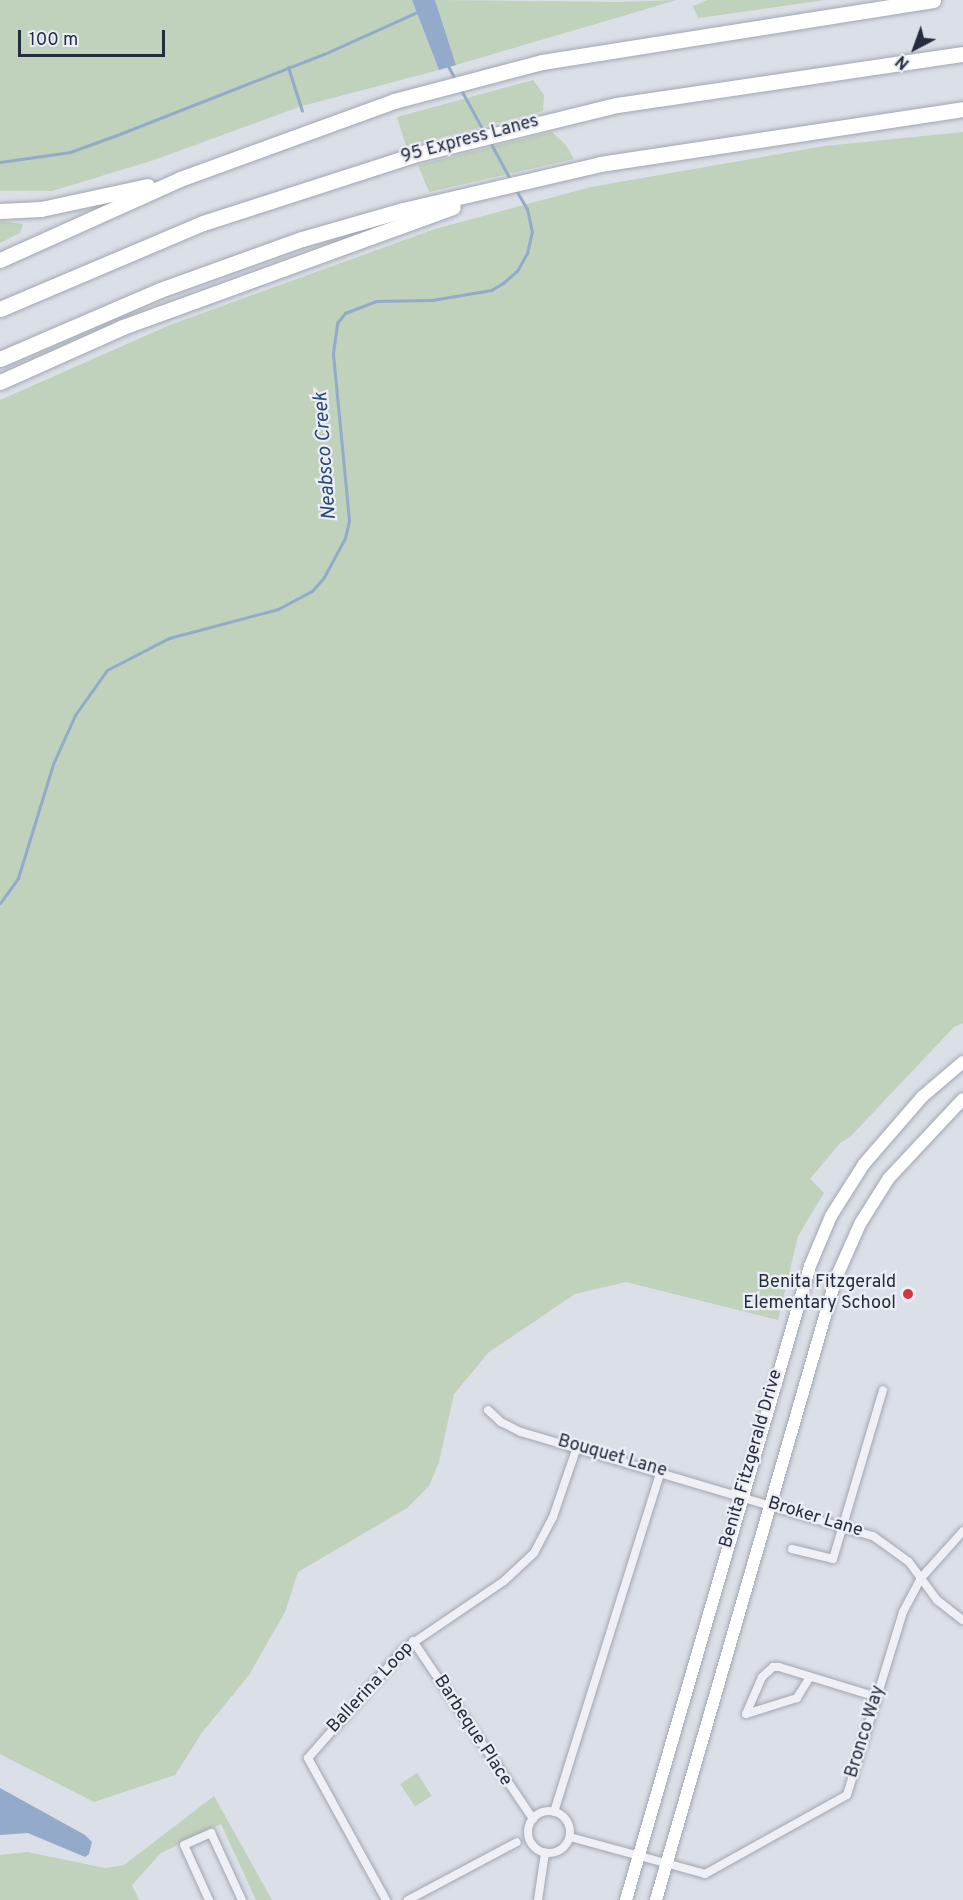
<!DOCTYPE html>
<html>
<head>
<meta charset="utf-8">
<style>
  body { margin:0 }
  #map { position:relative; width:963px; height:1900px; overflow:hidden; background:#dbdfe7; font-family:Overpass,sans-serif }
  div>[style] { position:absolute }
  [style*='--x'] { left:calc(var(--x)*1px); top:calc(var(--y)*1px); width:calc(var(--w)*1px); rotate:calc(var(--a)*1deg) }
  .green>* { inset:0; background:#c0d1bc; transform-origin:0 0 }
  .water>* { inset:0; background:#93aaca }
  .stream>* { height:3px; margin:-1.5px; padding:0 1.5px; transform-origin:1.5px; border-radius:1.5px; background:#93aaca }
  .roads { filter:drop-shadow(0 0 2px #a0a6b1) drop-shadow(0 0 2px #a0a6b1) }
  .street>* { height:8px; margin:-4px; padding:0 4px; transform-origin:4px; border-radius:4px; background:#eef0f5 }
  .street>.ring { margin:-4px; padding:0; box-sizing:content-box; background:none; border:8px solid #eef0f5; border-radius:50% }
  .secondary>* { height:12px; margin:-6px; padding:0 6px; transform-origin:6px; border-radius:6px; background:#fff }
  .highway>* { height:15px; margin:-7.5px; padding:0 7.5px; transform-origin:7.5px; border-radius:7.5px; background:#fff }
  .dots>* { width:16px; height:16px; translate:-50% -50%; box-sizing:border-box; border:3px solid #ebeef5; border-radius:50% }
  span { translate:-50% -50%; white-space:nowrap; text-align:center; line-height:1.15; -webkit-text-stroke:4.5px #ebeef5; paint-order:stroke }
  .street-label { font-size:18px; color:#242c3e }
  .poi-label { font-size:18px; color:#242c3e }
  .right { translate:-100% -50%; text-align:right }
  .water-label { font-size:20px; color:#2c4874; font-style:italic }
  .north { position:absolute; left:885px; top:18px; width:60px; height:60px; -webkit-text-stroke:4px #ebeef5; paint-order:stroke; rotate:221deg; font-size:16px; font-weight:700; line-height:24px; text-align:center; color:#242c3e }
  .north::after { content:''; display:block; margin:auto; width:21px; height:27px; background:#242c3e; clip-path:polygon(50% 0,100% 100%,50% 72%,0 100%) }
  .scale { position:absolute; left:18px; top:30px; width:147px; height:27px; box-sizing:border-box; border:3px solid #242c3e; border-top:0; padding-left:8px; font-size:18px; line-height:21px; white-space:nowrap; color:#242c3e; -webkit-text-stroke:4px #ebeef5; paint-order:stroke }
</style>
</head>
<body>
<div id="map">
  <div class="green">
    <i style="clip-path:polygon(0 0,412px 0,439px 70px,302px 106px,154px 160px,52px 191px,0 191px)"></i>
    <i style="clip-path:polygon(435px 0,618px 2px,677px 0,456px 65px)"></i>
    <i style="clip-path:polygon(708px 0,825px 0,698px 18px,693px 6px)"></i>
    <i style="clip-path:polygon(533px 80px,544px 95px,543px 111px,406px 146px,397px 117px)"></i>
    <i style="clip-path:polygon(552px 132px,566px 145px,574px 159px,429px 192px,418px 165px)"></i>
    <i style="clip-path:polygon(963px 132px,963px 1023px,954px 1027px,850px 1137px,840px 1143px,810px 1179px,824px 1193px,798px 1236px,778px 1320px,626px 1282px,575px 1294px,489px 1352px,454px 1394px,439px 1462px,429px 1486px,407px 1508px,298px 1572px,285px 1612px,249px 1675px,201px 1734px,175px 1775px,94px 1802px,0 1754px,0 400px,170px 325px,435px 229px,591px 187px,825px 146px)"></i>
    <i style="clip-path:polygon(0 221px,9px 222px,23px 224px,20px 233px,0 243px)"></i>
    <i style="left:417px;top:1773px;width:27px;height:20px;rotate:57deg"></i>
    <i style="clip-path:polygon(214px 1796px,272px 1900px,256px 1900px,221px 1824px,161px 1853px,132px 1885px,139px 1900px,0 1900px,0 1855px,27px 1852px,105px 1868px,124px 1865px)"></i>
  </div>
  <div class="water">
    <i style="clip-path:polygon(412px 0,435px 0,456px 65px,439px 70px)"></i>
    <i style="clip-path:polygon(0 1788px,85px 1835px,92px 1842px,89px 1854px,85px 1857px,28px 1833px,0 1835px)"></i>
  </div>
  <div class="stream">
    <i style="--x:447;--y:64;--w:17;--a:62"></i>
    <i style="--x:288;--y:67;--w:46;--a:72.3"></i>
    <i style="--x:460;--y:88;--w:50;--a:61.4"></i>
    <i style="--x:489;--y:140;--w:44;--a:61.7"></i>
    <i style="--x:0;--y:162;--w:71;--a:-8.1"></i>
    <i style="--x:70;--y:152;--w:50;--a:-19.9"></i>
    <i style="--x:117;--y:135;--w:222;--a:-21.4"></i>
    <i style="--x:324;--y:54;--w:102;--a:-24.3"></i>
    <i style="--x:0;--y:903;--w:31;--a:-54"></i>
    <i style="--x:18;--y:878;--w:119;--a:-72.9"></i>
    <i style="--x:53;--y:764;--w:54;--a:-65.8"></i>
    <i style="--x:75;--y:715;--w:55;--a:-54.6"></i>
    <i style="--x:107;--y:670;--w:70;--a:-27.3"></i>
    <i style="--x:169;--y:638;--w:113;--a:-14.9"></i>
    <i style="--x:278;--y:609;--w:38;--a:-28"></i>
    <i style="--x:312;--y:591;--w:18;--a:-49"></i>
    <i style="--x:324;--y:577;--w:44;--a:-61.7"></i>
    <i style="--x:345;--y:538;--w:18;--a:-77"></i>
    <i style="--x:349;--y:520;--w:168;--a:-95.5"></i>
    <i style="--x:333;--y:353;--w:30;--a:-82"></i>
    <i style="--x:337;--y:323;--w:13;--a:-51"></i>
    <i style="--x:345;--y:313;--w:33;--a:-21"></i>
    <i style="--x:376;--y:301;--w:56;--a:-1"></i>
    <i style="--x:432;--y:300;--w:60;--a:-9.6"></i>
    <i style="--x:491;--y:290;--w:14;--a:-30"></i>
    <i style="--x:503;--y:283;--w:18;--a:-41"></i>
    <i style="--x:517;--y:271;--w:21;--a:-61"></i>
    <i style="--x:527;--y:253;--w:22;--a:-77"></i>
    <i style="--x:532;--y:232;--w:24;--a:-102"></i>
    <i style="--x:527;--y:209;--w:24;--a:-120"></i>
  </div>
  <div class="roads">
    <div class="street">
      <i style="--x:488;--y:1410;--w:18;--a:43"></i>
      <i style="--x:501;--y:1422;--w:22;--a:27"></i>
      <i style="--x:521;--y:1432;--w:367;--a:16.5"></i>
      <i style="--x:873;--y:1536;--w:44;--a:35.8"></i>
      <i style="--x:909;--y:1562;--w:47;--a:53.6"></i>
      <i style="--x:937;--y:1600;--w:33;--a:38"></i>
      <i style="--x:792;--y:1549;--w:42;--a:13.7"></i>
      <i style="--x:833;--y:1559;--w:176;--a:-73.5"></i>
      <i style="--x:413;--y:1641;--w:215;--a:56"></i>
      <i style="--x:810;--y:1677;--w:25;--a:122"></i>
      <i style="--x:797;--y:1698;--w:53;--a:162.6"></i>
      <i style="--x:746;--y:1714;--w:40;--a:-66.6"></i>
      <i style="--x:762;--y:1677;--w:15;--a:-42"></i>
      <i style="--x:773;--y:1667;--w:6;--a:0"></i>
      <i style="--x:779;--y:1667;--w:102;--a:17"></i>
      <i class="ring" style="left:528px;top:1811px;width:34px;height:34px"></i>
      <i style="--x:554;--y:1812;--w:357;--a:-72.6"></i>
      <i style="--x:570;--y:1837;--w:140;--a:15.3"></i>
      <i style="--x:705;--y:1874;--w:162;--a:-29.1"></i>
      <i style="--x:847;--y:1795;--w:191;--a:-73"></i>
      <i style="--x:903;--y:1612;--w:38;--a:-62"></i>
      <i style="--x:921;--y:1578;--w:63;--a:-48.2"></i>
      <i style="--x:209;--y:1900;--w:60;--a:-114.4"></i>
      <i style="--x:184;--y:1845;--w:30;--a:-24"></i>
      <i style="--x:211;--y:1833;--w:74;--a:65.2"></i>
      <i style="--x:386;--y:1900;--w:162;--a:-118.8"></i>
      <i style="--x:308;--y:1758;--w:145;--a:-48.6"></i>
      <i style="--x:404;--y:1649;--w:121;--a:-34.2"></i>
      <i style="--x:504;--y:1581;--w:41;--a:-43"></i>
      <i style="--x:534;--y:1553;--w:41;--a:-62.2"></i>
      <i style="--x:553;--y:1517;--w:74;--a:-71.1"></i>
      <i style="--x:408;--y:1900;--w:123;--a:-28"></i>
      <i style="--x:538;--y:1900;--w:48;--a:-81.5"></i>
    </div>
    <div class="secondary">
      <i style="--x:626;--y:1900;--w:660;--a:-73.82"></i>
      <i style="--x:810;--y:1266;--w:54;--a:-67.2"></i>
      <i style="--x:831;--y:1216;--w:62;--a:-57.6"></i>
      <i style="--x:864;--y:1164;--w:89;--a:-49.1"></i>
      <i style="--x:922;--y:1097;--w:54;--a:-40.5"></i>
      <i style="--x:656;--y:1900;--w:648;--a:-73.86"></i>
      <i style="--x:836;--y:1278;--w:59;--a:-66"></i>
      <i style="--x:860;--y:1224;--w:54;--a:-57.8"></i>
      <i style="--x:889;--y:1178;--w:108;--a:-46.9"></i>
    </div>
    <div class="highway">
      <i style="--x:0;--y:211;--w:41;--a:-2.8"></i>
      <i style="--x:41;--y:209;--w:109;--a:-12.1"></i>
      <i style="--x:0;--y:260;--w:197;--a:-24.2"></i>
      <i style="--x:180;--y:179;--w:228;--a:-20"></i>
      <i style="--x:394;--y:101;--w:153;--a:-14.8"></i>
      <i style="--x:542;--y:62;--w:396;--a:-9"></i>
      <i style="--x:0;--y:309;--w:220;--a:-23"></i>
      <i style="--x:203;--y:223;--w:221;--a:-17.9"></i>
      <i style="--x:413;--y:155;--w:210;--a:-13.8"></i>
      <i style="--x:617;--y:105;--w:350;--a:-8.4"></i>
      <i style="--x:0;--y:359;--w:174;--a:-23.3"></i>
      <i style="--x:160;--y:290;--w:151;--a:-19.8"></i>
      <i style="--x:302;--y:239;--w:105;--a:-16"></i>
      <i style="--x:403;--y:210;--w:202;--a:-13.1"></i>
      <i style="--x:600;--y:164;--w:367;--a:-8.6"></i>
      <i style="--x:0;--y:382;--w:135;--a:-24.1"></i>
      <i style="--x:123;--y:327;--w:351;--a:-20"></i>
    </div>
  </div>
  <div class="dots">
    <i style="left:908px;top:1294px;background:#d73543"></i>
  </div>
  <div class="street-label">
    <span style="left:470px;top:140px;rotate:-15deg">95 Express Lanes</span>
    <span style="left:612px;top:1457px;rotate:16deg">Bouquet Lane</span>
    <span style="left:752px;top:1459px;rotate:-74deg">Benita Fitzgerald Drive</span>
    <span style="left:815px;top:1518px;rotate:17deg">Broker Lane</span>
    <span style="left:371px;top:1688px;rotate:-47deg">Ballerina Loop</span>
    <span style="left:472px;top:1731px;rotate:57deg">Barbeque Place</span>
    <span style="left:866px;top:1732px;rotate:-73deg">Bronco Way</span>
  </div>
  <div class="poi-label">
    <span class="right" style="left:896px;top:1294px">Benita Fitzgerald<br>Elementary School</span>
  </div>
  <div class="water-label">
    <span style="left:326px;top:456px;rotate:-94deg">Neabsco Creek</span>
  </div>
  <div class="north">N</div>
  <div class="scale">100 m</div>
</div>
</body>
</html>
